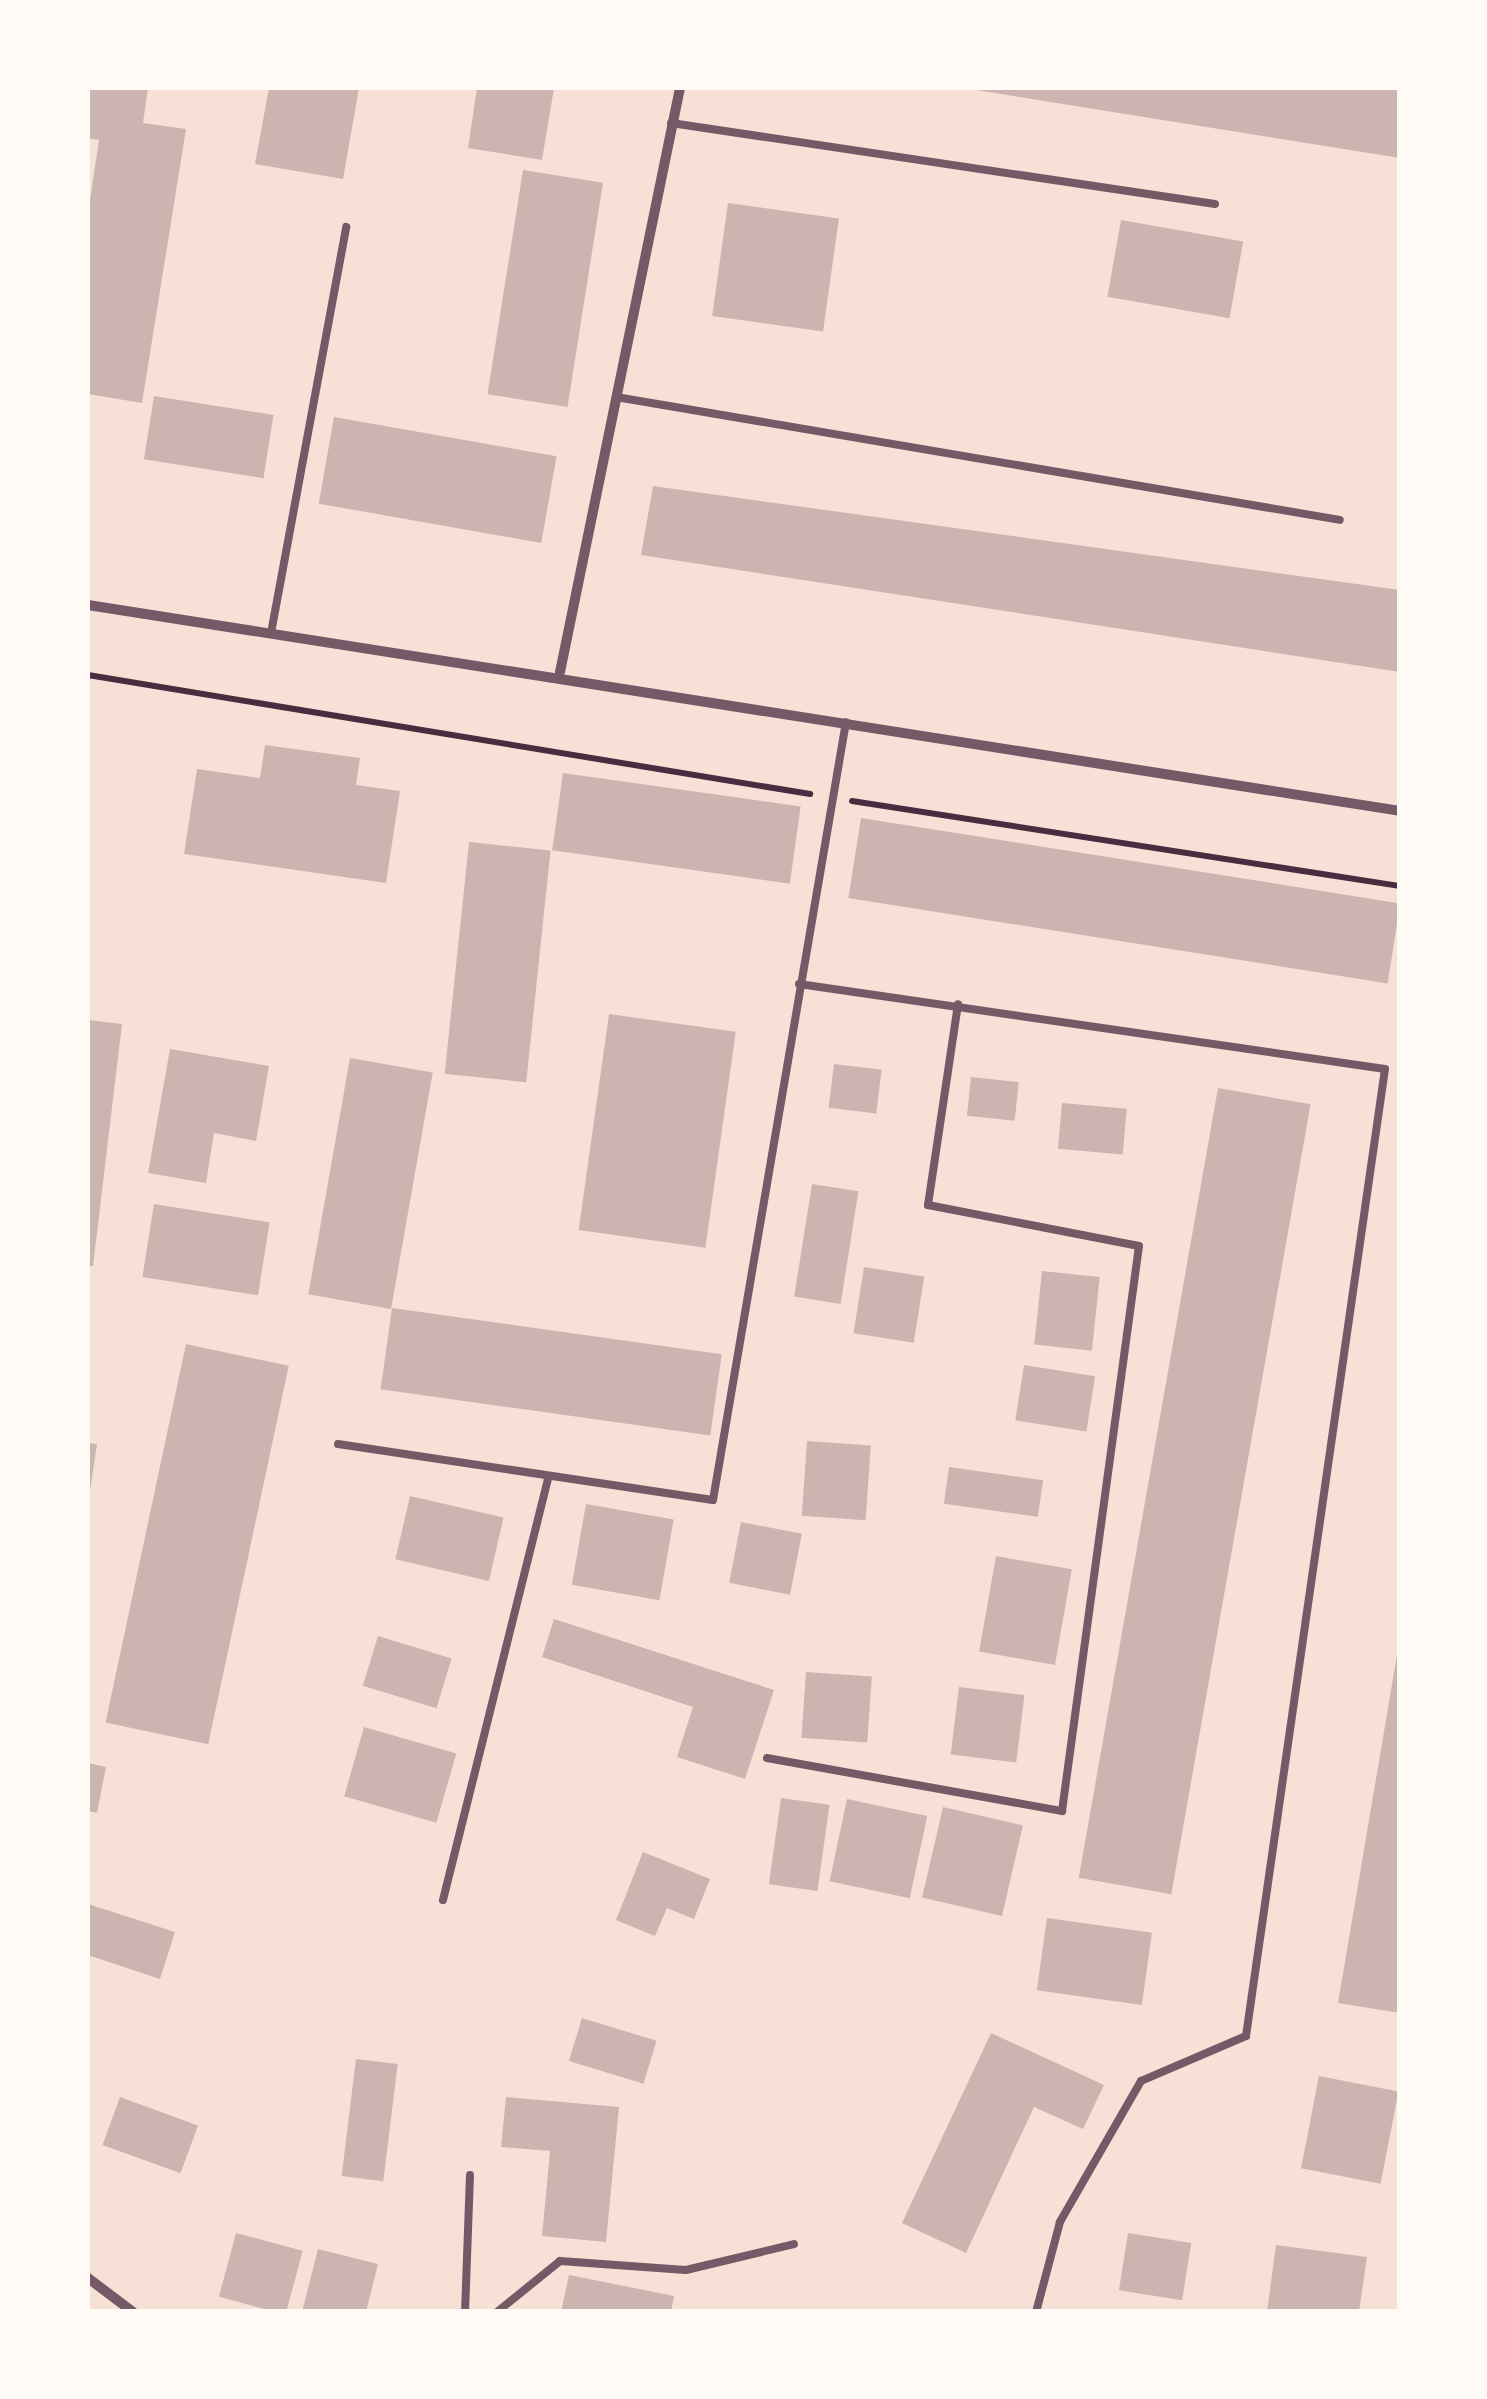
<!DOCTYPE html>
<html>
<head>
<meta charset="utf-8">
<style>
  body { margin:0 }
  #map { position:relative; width:1487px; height:2399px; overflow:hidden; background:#f7e1d7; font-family:"Roboto Condensed",sans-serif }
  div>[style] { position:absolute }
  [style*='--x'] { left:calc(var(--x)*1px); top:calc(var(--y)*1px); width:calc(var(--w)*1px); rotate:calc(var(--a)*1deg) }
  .building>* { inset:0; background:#ccb4b1; transform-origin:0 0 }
  .path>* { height:6px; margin:-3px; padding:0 3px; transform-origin:3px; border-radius:3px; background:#4a2c40 }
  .service>* { height:8px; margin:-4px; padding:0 4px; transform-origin:4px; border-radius:4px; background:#755966 }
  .minor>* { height:10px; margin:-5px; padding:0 5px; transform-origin:5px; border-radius:5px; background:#755966 }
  span { translate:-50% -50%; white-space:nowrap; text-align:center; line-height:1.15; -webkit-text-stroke:8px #fffaf5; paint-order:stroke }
  .frame { position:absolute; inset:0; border:90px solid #fffaf5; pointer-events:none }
</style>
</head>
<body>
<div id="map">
  <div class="building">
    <i style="clip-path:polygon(88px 88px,148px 88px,143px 123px,186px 129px,142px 403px,88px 394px,88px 213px,99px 140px,88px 138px)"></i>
    <i style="clip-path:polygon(269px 88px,359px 88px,343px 179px,255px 164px)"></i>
    <i style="clip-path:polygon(477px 88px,554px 88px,542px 160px,468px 148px)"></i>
    <i style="clip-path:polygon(976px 88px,1400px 88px,1400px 158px,976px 90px)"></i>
    <i style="left:523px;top:170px;width:81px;height:227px;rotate:9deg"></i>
    <i style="left:728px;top:203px;width:112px;height:114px;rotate:8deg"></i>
    <i style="left:1121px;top:220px;width:124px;height:78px;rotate:10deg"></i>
    <i style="left:154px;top:396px;width:121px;height:64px;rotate:9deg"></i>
    <i style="left:334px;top:417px;width:226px;height:88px;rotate:10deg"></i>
    <i style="clip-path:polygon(653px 486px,1400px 590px,1400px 672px,641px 555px)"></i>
    <i style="clip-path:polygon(265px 745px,360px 758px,356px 785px,400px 791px,386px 883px,184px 854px,197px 769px,260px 778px)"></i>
    <i style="left:563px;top:773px;width:240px;height:78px;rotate:8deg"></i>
    <i style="left:861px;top:818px;width:546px;height:81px;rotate:9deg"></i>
    <i style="left:469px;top:842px;width:82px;height:233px;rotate:6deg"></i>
    <i style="left:609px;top:1014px;width:128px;height:218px;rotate:8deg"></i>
    <i style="clip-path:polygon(88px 1020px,122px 1024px,93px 1266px,88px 1266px)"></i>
    <i style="clip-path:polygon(170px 1049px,269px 1066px,256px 1141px,214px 1133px,206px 1183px,148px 1173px)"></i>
    <i style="left:350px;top:1058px;width:84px;height:240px;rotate:10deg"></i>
    <i style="left:834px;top:1064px;width:48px;height:44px;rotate:7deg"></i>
    <i style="left:971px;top:1077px;width:48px;height:39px;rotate:6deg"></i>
    <i style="left:1218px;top:1088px;width:94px;height:802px;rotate:10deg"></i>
    <i style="left:1062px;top:1103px;width:65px;height:46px;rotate:5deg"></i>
    <i style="left:812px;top:1184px;width:47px;height:114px;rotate:9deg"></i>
    <i style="left:154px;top:1204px;width:117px;height:74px;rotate:9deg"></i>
    <i style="left:864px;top:1267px;width:61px;height:67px;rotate:9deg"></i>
    <i style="left:1042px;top:1271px;width:58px;height:74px;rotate:6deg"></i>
    <i style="left:392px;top:1308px;width:333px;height:82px;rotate:8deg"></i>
    <i style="left:186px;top:1344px;width:105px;height:387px;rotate:12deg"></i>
    <i style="left:1024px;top:1365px;width:72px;height:56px;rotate:9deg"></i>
    <i style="left:807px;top:1441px;width:64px;height:75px;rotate:4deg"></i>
    <i style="clip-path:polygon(88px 1443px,97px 1444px,90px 1491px,88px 1491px)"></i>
    <i style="left:949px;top:1467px;width:95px;height:37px;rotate:8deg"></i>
    <i style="left:410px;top:1496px;width:96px;height:65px;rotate:13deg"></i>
    <i style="left:586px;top:1504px;width:89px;height:82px;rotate:10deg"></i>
    <i style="left:741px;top:1522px;width:62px;height:62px;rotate:11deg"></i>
    <i style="left:996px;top:1556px;width:77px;height:97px;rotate:10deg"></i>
    <i style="clip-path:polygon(554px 1619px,774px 1690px,745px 1779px,677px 1757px,693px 1707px,542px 1657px)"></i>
    <i style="left:378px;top:1636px;width:77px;height:52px;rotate:17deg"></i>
    <i style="clip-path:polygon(1397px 1655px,1400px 1655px,1400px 2013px,1338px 2003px)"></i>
    <i style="left:806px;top:1672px;width:66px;height:66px;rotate:4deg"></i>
    <i style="left:959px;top:1687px;width:66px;height:68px;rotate:7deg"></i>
    <i style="left:364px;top:1727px;width:96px;height:72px;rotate:16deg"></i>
    <i style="clip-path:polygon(88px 1763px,106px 1767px,97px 1813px,88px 1811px)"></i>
    <i style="left:781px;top:1798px;width:49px;height:87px;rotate:8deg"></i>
    <i style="left:847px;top:1799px;width:82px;height:84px;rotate:12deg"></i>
    <i style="left:943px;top:1807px;width:82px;height:93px;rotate:13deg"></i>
    <i style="clip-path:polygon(643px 1852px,710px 1879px,694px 1919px,667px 1908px,655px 1936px,616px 1920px)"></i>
    <i style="clip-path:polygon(88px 1904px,175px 1932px,160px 1979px,88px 1955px)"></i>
    <i style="left:1047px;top:1918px;width:106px;height:73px;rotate:8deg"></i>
    <i style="left:582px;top:2018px;width:78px;height:45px;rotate:17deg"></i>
    <i style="clip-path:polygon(991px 2033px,1104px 2085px,1083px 2129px,1034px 2107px,966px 2253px,902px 2223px)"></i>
    <i style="left:356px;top:2059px;width:42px;height:118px;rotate:7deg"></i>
    <i style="left:1319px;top:2076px;width:81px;height:94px;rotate:11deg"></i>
    <i style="left:120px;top:2097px;width:83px;height:51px;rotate:20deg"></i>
    <i style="clip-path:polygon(506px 2097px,619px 2107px,606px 2242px,542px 2236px,550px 2151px,501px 2147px)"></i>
    <i style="left:236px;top:2233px;width:69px;height:66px;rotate:15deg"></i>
    <i style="left:1128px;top:2233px;width:64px;height:58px;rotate:9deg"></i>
    <i style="clip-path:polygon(1276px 2245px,1367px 2257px,1359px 2312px,1267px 2312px)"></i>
    <i style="clip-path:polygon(318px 2249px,378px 2264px,366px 2312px,302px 2312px)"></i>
    <i style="clip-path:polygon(569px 2275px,674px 2296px,671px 2312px,561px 2312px)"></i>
  </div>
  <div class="path">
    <i style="--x:88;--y:675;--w:732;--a:9.36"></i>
    <i style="--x:852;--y:801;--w:555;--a:8.82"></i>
  </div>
  <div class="service">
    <i style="--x:671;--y:123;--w:550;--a:8.47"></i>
    <i style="--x:622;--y:398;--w:728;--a:9.64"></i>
    <i style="--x:271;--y:633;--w:413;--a:-79.5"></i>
    <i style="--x:799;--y:984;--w:592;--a:8.25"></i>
    <i style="--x:1385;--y:1069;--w:977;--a:98.18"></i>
    <i style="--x:1246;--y:2036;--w:114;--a:156.8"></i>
    <i style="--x:1141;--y:2081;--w:163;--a:119.9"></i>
    <i style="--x:1060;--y:2222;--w:93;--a:104.9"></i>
    <i style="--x:338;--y:1444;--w:379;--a:8.5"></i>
    <i style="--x:713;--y:1500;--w:789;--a:-80.3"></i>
    <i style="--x:767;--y:1758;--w:300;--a:10.2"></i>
    <i style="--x:1062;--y:1811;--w:570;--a:-82.24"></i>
    <i style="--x:1139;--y:1246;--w:215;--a:-169"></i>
    <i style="--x:928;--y:1205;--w:203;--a:-81.5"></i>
    <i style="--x:443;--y:1900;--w:434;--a:-76"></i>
    <i style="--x:465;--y:2312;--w:137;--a:-87.9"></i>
    <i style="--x:497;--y:2312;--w:81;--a:-39"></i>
    <i style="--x:560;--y:2261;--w:126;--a:4.1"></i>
    <i style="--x:686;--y:2270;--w:111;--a:-13.5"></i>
  </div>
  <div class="minor">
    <i style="--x:88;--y:605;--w:1328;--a:8.92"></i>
    <i style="--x:560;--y:672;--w:596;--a:-78.39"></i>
    <i style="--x:88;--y:2278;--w:56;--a:37.1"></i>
  </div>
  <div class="frame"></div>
</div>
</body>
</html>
